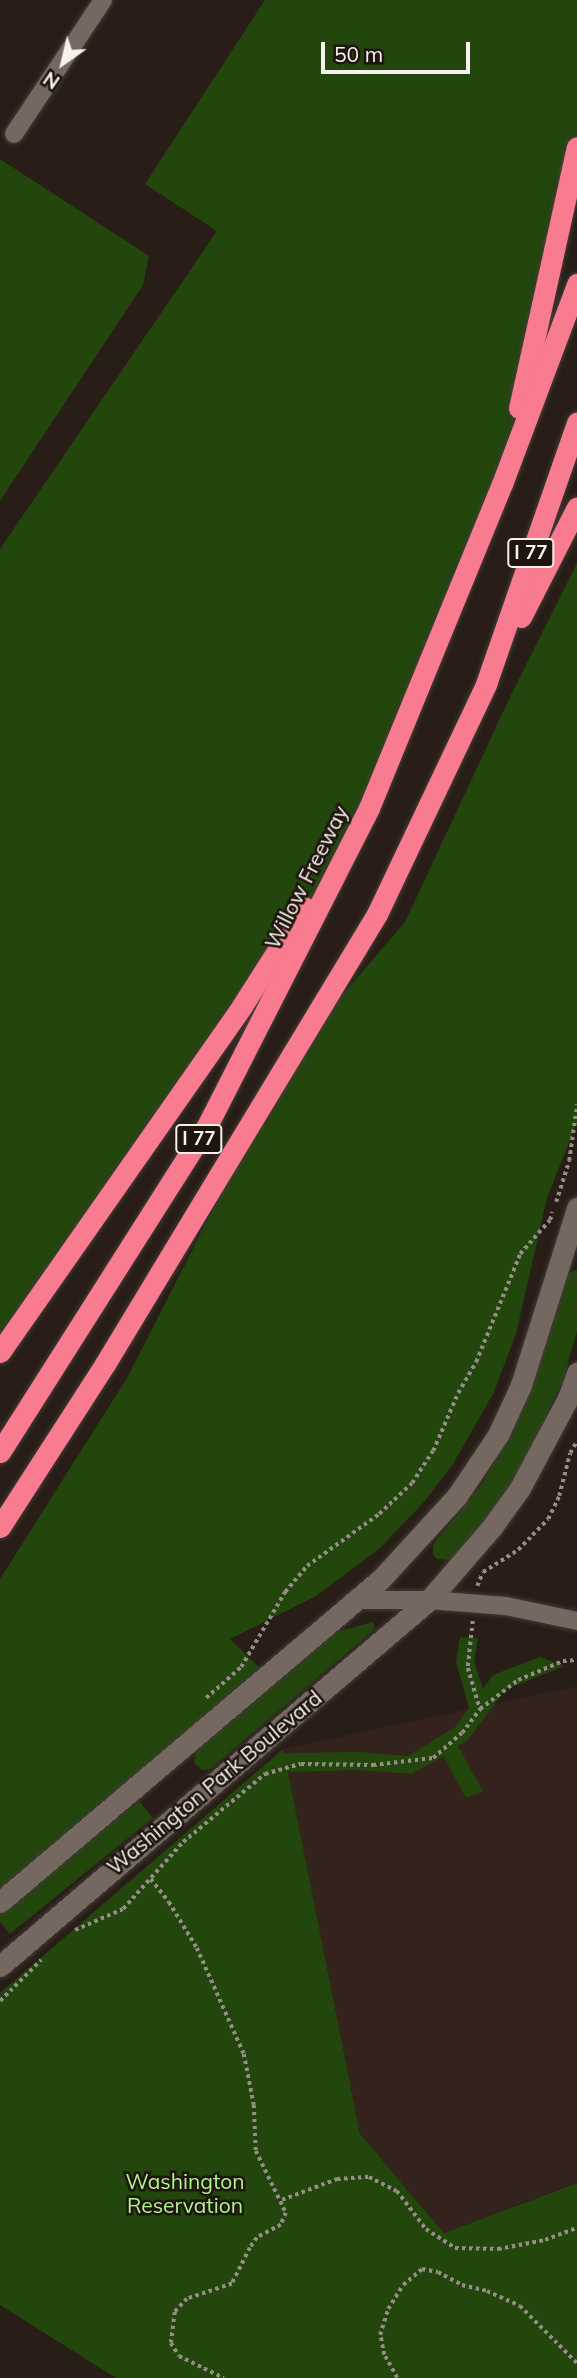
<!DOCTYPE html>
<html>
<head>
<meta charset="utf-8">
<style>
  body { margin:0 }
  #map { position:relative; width:577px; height:2378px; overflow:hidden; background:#281e17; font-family:Mulish,sans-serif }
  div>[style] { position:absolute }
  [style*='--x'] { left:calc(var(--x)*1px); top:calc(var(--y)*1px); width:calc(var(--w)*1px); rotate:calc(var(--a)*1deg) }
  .education>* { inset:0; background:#34221d }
  .green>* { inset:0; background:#22460c; transform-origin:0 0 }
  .path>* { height:3.5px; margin-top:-1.75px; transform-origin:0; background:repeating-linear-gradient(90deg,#958d87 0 3.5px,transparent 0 7px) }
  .roads { filter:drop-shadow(0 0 2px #433b37) drop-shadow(0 0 2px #433b37) }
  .minor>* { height:18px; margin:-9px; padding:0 9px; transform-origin:9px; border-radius:9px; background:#746861 }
  .tertiary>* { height:21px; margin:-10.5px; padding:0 10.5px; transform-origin:10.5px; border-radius:10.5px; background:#746861 }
  .motorway>* { height:21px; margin:-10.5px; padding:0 10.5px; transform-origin:10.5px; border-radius:10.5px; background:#f97b90 }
  span { translate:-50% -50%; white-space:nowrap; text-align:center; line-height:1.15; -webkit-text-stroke:5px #1e150f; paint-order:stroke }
  .shield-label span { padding:2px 5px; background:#1e150f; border:2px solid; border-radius:5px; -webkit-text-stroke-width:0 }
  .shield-label { font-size:19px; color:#f7f0ec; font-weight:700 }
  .street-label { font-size:21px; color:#f7f0ec }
  .park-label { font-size:21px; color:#aef48c }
  .north { position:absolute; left:28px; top:28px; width:70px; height:70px; -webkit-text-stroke:5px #1e150f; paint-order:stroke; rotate:214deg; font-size:19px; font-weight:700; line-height:28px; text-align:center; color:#f7f0ec }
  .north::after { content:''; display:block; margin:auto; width:24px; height:32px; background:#f7f0ec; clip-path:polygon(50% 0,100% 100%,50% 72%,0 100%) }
  .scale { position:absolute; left:321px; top:42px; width:149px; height:32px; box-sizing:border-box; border:4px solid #f7f0ec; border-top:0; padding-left:9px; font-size:21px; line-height:24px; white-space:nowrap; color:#f7f0ec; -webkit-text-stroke:5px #1e150f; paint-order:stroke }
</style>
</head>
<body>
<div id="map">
  <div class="education">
    <i style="clip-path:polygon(577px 1686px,577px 2182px,444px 2233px,360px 2134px,283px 1749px)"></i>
  </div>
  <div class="green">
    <i style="clip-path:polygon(265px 0,577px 0,577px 147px,502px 483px,369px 808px,242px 1006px,0 1352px,0 549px,217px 231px,145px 184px)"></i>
    <i style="clip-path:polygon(0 159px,149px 256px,143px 285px,0 501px)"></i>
    <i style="clip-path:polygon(577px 563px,577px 1122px,547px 1198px,516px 1334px,493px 1394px,453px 1464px,424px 1502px,380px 1548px,316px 1596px,230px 1639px,267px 1675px,0 1902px,0 1579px,127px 1378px,294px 1051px,405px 922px,510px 697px)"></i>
    <i style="clip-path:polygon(577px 1269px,577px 1331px,564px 1377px,534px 1442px,514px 1478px,480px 1527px,450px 1560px,437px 1559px,433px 1554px,433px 1545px,481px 1485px,512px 1432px,535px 1380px,568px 1274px)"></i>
    <i style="clip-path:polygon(373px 1622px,375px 1629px,209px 1770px,202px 1770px,194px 1763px,197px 1748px,336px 1632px)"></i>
    <i style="clip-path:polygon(460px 1637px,478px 1638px,474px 1661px,483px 1689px,493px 1675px,540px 1657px,564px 1666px,505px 1690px,468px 1740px,458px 1746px,483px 1791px,466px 1798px,443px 1756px,412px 1774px,358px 1770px,288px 1772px,360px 2134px,444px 2233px,577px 2183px,577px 2378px,116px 2378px,0 2305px,0 1993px,283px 1749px,284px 1753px,358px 1752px,408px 1756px,455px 1727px,469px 1708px,456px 1662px)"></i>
    <i style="left:139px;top:1801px;width:22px;height:184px;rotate:51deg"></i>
  </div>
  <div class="path">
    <i style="--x:556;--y:1202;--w:43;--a:-72.4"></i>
    <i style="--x:569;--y:1161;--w:57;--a:-81.9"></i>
    <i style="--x:477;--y:1586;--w:15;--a:-67"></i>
    <i style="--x:483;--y:1572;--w:41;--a:-32.2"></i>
    <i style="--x:518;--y:1550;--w:43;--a:-45.9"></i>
    <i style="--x:548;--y:1519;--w:25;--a:-64"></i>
    <i style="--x:559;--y:1496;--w:44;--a:-75.7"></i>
    <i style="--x:570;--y:1453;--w:14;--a:-60"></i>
    <i style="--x:473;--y:1621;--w:47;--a:96.1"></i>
    <i style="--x:468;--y:1668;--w:43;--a:73.7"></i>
    <i style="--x:206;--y:1698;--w:47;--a:-41.5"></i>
    <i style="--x:241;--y:1667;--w:87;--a:-59.6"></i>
    <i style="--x:285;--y:1592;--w:34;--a:-50"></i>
    <i style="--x:307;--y:1566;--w:89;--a:-35.8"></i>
    <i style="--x:379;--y:1514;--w:45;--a:-43.2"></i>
    <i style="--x:412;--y:1483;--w:38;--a:-57"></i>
    <i style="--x:433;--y:1451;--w:63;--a:-66.7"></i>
    <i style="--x:458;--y:1393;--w:36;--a:-60"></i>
    <i style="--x:476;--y:1362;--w:117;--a:-67.8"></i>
    <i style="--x:520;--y:1254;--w:45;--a:-48.6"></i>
    <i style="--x:550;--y:1220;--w:8;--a:-76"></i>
    <i style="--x:151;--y:1879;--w:29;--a:52"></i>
    <i style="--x:169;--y:1902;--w:54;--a:58.7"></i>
    <i style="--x:197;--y:1948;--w:116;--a:66.1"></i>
    <i style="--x:244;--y:2054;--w:52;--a:78.9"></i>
    <i style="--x:254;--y:2105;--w:46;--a:87.5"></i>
    <i style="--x:256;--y:2151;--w:69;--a:64.2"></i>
    <i style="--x:286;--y:2213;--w:13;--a:113"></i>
    <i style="--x:281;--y:2225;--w:27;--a:152"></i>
    <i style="--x:257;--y:2238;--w:12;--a:125"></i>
    <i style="--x:250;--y:2248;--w:40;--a:116.6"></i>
    <i style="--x:232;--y:2284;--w:47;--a:161.6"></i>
    <i style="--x:187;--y:2299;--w:18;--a:133"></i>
    <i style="--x:175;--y:2312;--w:31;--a:97"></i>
    <i style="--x:171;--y:2343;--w:15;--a:58"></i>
    <i style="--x:179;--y:2356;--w:50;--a:26.1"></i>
    <i style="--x:75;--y:1930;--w:52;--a:-23.6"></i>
    <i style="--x:123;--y:1909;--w:90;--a:-48.2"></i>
    <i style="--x:183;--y:1842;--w:107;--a:-39.7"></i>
    <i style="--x:265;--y:1774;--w:37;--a:-16"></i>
    <i style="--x:301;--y:1764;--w:72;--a:0.8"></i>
    <i style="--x:373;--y:1765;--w:60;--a:-6.7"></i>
    <i style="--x:433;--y:1758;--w:38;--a:-41"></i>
    <i style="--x:462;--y:1733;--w:30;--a:-53"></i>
    <i style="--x:480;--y:1709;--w:48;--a:-37.3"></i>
    <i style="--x:518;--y:1680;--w:49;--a:-22.9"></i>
    <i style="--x:563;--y:1661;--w:14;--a:-4"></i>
    <i style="--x:0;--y:2001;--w:58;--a:-45"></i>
    <i style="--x:282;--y:2200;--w:59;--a:-20.9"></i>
    <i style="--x:337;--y:2179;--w:32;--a:-4"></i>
    <i style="--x:369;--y:2177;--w:31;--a:27"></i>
    <i style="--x:397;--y:2191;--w:48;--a:52.7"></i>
    <i style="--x:426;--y:2229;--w:35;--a:33"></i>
    <i style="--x:455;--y:2248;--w:43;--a:1.3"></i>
    <i style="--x:498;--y:2249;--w:48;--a:-10.8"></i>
    <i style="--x:545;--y:2240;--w:34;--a:-21"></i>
    <i style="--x:397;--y:2378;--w:26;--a:-119"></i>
    <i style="--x:384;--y:2355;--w:20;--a:-101"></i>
    <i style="--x:380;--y:2335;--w:27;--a:-73"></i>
    <i style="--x:388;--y:2309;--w:28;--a:-58"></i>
    <i style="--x:403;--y:2285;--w:25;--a:-40"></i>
    <i style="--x:422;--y:2269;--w:16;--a:11"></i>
    <i style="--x:438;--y:2272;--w:27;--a:28"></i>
    <i style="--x:462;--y:2285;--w:26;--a:13"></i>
    <i style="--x:487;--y:2291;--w:36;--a:24"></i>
    <i style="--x:520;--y:2306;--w:81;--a:45"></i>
  </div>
  <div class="roads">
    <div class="minor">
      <i style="--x:14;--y:134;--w:161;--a:-56.4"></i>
      <i style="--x:355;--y:1600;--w:74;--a:0"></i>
      <i style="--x:429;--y:1600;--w:77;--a:4.5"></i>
      <i style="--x:506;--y:1606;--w:73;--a:11.9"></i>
    </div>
    <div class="tertiary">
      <i style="--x:0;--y:1902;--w:499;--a:-40.3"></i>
      <i style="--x:381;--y:1579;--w:113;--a:-47.5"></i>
      <i style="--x:457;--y:1496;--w:73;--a:-56.1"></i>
      <i style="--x:498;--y:1435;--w:55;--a:-65.3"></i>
      <i style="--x:521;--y:1385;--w:186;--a:-72.4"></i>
      <i style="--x:0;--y:1966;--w:564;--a:-40.47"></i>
      <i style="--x:429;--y:1600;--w:96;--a:-49.2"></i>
      <i style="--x:492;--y:1527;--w:48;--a:-54.3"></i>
      <i style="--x:520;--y:1488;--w:102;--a:-61.9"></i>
      <i style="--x:568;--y:1398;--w:27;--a:-70"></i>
    </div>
    <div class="motorway">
      <i style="--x:519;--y:408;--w:267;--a:-77.5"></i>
      <i style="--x:521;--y:617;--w:123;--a:-63"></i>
      <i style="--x:0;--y:1352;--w:422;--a:-55"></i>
      <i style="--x:242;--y:1006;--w:117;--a:-57.5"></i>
      <i style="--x:0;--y:1452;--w:384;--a:-57.6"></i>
      <i style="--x:206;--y:1128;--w:359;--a:-63"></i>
      <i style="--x:369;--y:808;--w:350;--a:-67.7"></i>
      <i style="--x:502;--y:484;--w:214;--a:-69.4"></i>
      <i style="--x:0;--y:1527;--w:194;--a:-57.2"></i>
      <i style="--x:105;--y:1364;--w:526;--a:-58.85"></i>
      <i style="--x:377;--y:914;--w:255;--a:-64.6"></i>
      <i style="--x:486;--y:684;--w:277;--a:-70.8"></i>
    </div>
  </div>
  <div class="shield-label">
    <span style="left:531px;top:553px">I 77</span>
    <span style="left:199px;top:1139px">I 77</span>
  </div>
  <div class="street-label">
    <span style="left:306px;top:877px;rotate:-63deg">Willow Freeway</span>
    <span style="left:214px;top:1782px;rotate:-40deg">Washington Park Boulevard</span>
  </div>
  <div class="park-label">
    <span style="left:185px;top:2193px">Washington<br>Reservation</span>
  </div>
  <div class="north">N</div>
  <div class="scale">50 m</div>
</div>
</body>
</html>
